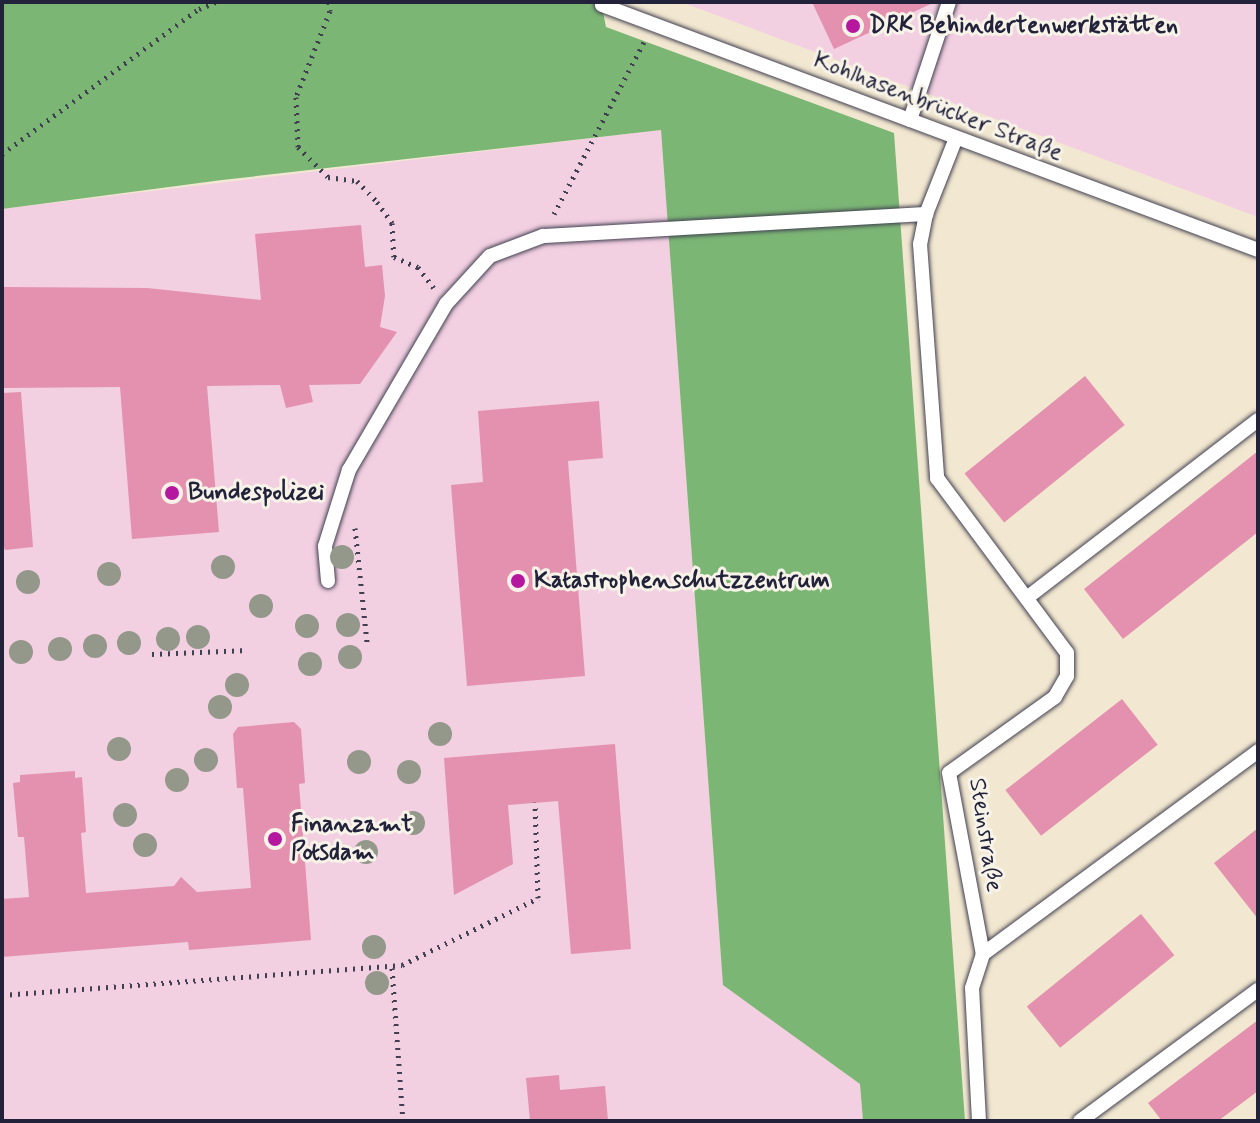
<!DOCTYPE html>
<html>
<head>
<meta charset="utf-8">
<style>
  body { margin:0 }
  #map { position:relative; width:1260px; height:1123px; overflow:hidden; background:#f2e7d0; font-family:Mynerve,sans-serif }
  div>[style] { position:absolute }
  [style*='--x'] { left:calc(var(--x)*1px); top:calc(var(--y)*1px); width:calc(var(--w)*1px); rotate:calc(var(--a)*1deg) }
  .built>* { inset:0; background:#f2cfe1 }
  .forest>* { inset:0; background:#7cb675 }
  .building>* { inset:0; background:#e391ae; transform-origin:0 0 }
  .path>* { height:5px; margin-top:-2.5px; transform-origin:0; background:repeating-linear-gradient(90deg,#414051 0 2px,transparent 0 8px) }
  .roads { filter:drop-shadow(0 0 2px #414051) drop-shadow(0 0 2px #414051) }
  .lane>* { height:14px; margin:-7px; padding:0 7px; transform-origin:7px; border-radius:7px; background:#fff }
  .trees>* { width:24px; height:24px; margin:-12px; border-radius:50%; background:#93988b }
  .dots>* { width:22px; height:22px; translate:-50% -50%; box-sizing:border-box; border:4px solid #f7f3e8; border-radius:50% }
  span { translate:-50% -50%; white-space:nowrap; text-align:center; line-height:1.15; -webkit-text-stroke:6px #f7f3e8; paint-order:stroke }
  .poi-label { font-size:24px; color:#22223b; font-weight:700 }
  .left { translate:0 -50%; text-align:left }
  .street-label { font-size:24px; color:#22223b }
  .frame { position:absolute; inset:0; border:4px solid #22223b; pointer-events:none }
</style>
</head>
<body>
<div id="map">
  <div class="built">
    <i style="clip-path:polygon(681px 2px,1258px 2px,1258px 217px,1130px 169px)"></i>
    <i style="clip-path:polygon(661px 130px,723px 984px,860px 1084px,863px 1121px,2px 1121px,2px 209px)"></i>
  </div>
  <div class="forest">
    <i style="clip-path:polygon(2px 2px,601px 2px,606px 27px,894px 133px,965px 1121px,863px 1121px,860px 1084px,723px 985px,661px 130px,222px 180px,2px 209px)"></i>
  </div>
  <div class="building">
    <i style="clip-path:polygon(812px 2px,935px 2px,834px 49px)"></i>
    <i style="clip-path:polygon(361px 225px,365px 267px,382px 265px,385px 296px,380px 327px,397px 332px,360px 384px,309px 385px,313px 402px,286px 408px,280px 385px,207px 386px,219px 532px,132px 539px,120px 387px,2px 388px,2px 287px,147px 288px,261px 300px,255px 234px)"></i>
    <i style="left:1085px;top:376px;width:63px;height:155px;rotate:51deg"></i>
    <i style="clip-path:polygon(21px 392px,33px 547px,5px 550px,2px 542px,2px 393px)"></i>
    <i style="clip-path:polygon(599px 401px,603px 458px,568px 461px,585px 676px,467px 686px,451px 485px,483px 482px,478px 411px)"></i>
    <i style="clip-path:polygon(1258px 451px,1258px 532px,1123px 639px,1084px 589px)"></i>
    <i style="left:1122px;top:699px;width:58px;height:148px;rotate:52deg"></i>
    <i style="clip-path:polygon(294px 722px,301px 729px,305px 783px,299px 784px,311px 940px,189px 950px,188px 942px,2px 957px,2px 899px,29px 897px,24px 837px,18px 837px,13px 783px,20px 782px,20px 775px,75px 771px,75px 778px,82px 777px,86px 832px,81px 833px,86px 893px,174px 886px,181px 877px,197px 892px,251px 888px,243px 788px,237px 788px,233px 734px,238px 727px)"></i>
    <i style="clip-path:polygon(615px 744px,631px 949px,571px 954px,558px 801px,508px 805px,513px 864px,454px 895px,444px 758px)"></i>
    <i style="clip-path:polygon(1258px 828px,1258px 919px,1214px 863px)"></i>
    <i style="left:1141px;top:914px;width:53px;height:147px;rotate:51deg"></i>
    <i style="clip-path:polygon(1258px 1020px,1258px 1091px,1218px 1121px,1162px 1121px,1148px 1103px)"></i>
    <i style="clip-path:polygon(559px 1075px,560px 1090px,605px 1086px,608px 1121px,530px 1121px,526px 1078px)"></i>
  </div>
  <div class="path">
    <i style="--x:329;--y:2;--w:9;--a:84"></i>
    <i style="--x:330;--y:11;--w:92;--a:111.6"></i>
    <i style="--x:296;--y:97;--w:50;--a:87.7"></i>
    <i style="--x:298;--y:147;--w:42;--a:45"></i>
    <i style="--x:328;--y:177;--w:29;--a:8"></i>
    <i style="--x:357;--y:181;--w:29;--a:46"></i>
    <i style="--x:377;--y:202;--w:26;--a:54"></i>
    <i style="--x:392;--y:223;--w:34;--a:87"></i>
    <i style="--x:394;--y:257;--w:26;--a:23"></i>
    <i style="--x:418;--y:267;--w:26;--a:53"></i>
    <i style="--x:2;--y:154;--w:245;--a:-36.4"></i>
    <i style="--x:199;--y:9;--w:18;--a:-22"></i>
    <i style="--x:554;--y:214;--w:194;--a:-62.4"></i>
    <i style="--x:355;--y:528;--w:116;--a:84"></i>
    <i style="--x:152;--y:654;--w:96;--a:-2.4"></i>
    <i style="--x:392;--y:968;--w:153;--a:85.9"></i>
    <i style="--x:2;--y:995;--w:401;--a:-4.3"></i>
    <i style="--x:402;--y:965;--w:152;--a:-26.2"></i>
    <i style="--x:538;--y:898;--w:96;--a:-91.8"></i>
  </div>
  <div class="roads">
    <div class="lane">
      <i style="--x:602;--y:5;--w:700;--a:20.48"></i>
      <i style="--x:910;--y:120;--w:124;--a:-71.7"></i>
      <i style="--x:956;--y:138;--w:82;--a:111.5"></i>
      <i style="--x:926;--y:214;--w:31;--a:101"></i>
      <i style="--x:920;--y:244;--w:235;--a:85.8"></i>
      <i style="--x:937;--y:478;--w:218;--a:53.4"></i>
      <i style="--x:1067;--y:653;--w:23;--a:90"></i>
      <i style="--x:1067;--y:676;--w:24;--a:120"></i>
      <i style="--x:1055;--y:697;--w:130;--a:144.4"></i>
      <i style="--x:949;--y:773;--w:184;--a:79.4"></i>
      <i style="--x:328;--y:581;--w:35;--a:-95"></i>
      <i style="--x:325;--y:546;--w:80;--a:-72.5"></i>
      <i style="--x:349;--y:470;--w:192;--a:-59.7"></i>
      <i style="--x:446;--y:304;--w:65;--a:-47.5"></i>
      <i style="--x:490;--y:256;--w:57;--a:-20.7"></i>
      <i style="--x:543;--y:236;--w:384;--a:-3.3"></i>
      <i style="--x:1028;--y:597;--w:290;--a:-37.6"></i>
      <i style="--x:979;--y:1121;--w:133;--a:-93"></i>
      <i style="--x:972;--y:988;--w:36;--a:-72"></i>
      <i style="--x:983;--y:954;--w:342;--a:-36.4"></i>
      <i style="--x:1080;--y:1121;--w:221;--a:-36.4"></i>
    </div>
  </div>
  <div class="trees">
    <i style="left:342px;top:557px"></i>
    <i style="left:223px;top:567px"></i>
    <i style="left:109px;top:574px"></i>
    <i style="left:28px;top:582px"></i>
    <i style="left:261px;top:606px"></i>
    <i style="left:348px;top:625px"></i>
    <i style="left:307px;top:626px"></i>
    <i style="left:198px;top:637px"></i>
    <i style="left:168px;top:639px"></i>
    <i style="left:129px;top:643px"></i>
    <i style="left:95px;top:646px"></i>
    <i style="left:60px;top:649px"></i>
    <i style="left:21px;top:652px"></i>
    <i style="left:350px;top:657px"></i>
    <i style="left:310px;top:664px"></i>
    <i style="left:237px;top:685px"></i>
    <i style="left:220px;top:707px"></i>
    <i style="left:440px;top:734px"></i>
    <i style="left:119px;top:749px"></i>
    <i style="left:206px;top:760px"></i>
    <i style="left:359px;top:762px"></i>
    <i style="left:409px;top:772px"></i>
    <i style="left:177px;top:780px"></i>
    <i style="left:125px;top:815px"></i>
    <i style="left:413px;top:823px"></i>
    <i style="left:145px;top:845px"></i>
    <i style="left:366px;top:852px"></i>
    <i style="left:374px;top:947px"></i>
    <i style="left:377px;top:983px"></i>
  </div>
  <div class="dots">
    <i style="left:853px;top:26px;background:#b5179e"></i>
    <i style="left:172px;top:493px;background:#b5179e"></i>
    <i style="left:518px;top:581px;background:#b5179e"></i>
    <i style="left:275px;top:839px;background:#b5179e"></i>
  </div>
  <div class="poi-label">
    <span class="left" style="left:869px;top:26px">DRK Behindertenwerkstätten</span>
    <span class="left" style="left:188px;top:493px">Bundespolizei</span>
    <span class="left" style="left:534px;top:581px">Katastrophenschutzzentrum</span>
    <span class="left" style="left:291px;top:839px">Finanzamt<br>Potsdam</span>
  </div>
  <div class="street-label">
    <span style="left:938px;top:107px;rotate:21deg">Kohlhasenbrücker Straße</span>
    <span style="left:985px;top:835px;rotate:81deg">Steinstraße</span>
  </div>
  <div class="frame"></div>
</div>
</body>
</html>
